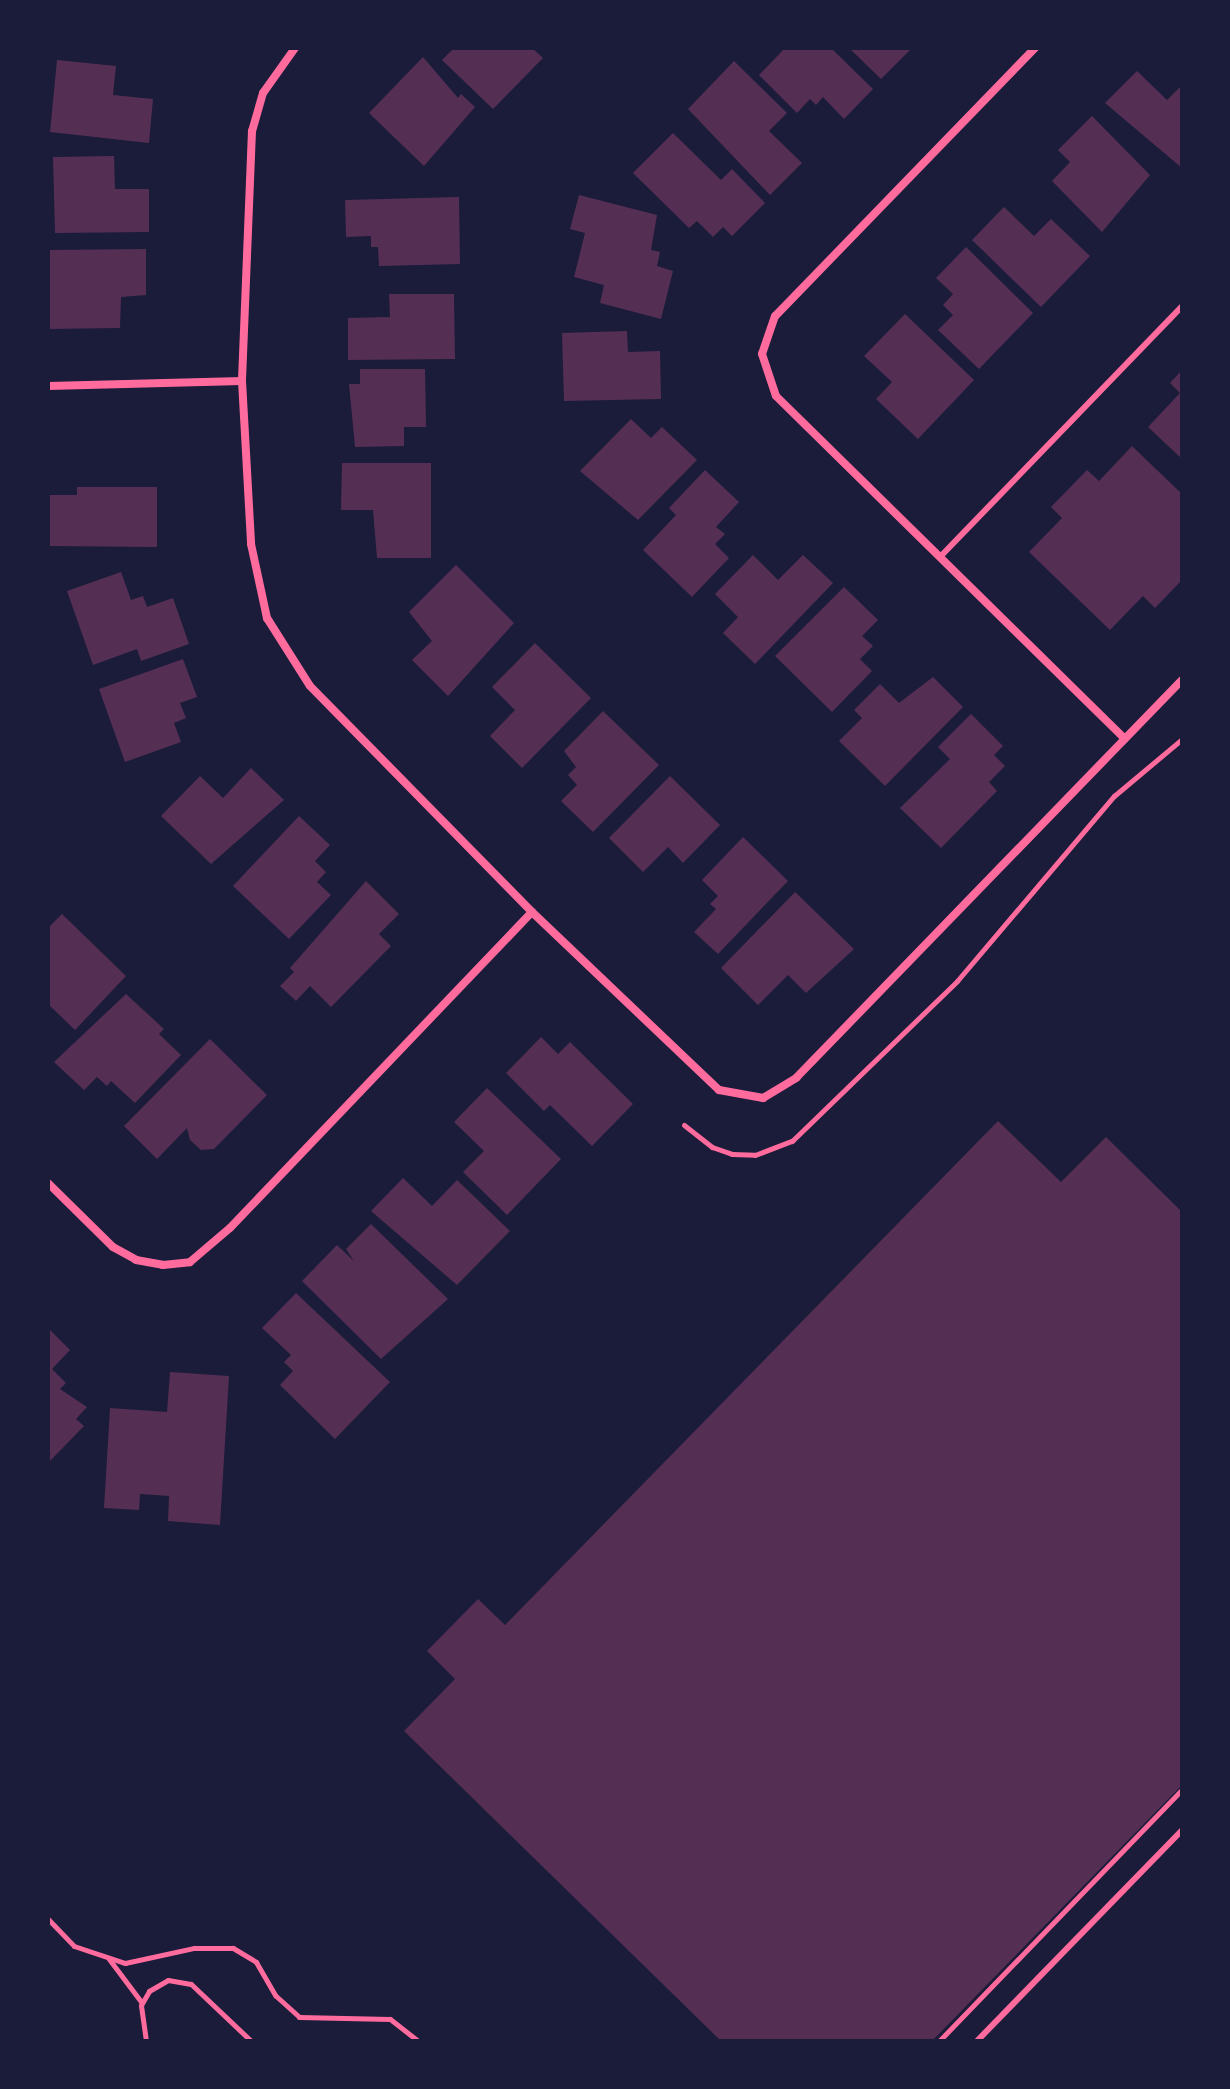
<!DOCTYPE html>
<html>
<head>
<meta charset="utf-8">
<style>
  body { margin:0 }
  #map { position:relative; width:1230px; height:2089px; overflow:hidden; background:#1b1b3a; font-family:Ubuntu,sans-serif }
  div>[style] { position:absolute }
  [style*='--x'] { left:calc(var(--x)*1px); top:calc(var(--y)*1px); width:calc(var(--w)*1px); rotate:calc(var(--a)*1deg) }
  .building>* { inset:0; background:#542f53 }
  .path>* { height:5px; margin:-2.5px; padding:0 2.5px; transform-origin:2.5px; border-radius:2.5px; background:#ff6b9d }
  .service>* { height:6px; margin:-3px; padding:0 3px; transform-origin:3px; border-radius:3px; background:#ff6b9d }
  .minor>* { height:8px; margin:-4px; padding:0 4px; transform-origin:4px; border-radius:4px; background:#ff6b9d }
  span { translate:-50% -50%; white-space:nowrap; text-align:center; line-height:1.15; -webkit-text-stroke:8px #1b1b3a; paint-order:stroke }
  .frame { position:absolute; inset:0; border:50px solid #1b1b3a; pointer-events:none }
</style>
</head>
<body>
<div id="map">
  <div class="building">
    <i style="clip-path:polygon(454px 48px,532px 48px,543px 58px,493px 109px,442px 60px)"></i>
    <i style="clip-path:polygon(785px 48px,831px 48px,873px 89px,844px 119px,823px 97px,816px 105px,810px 99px,797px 113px,759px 75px)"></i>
    <i style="clip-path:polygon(849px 48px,912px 48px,881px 79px)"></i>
    <i style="clip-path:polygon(423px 57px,458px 98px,461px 94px,475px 107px,424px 166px,369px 113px)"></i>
    <i style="clip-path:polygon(57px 60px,116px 66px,113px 95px,153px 99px,149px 143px,50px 132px)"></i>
    <i style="clip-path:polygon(734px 61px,787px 113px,769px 131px,802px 163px,770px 195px,688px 109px)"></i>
    <i style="clip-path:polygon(1137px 71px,1167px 100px,1182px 85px,1182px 168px,1105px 103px)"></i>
    <i style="clip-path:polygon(1092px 116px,1150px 175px,1102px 232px,1052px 181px,1070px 162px,1058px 150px)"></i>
    <i style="clip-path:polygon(673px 133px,721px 180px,732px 169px,765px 203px,732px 236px,723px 227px,713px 237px,697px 221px,689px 228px,633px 173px)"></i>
    <i style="clip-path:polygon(114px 156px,115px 189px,149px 189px,149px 232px,55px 233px,53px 157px)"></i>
    <i style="clip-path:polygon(579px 195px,657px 215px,651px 250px,660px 252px,657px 266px,673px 271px,661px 319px,600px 303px,604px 285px,574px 277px,585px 233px,570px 229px)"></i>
    <i style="clip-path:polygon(459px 197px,460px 264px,379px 266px,378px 247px,371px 247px,371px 236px,346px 237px,345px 200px)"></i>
    <i style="clip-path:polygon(1004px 207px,1034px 236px,1051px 219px,1090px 256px,1041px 307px,972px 240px)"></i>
    <i style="clip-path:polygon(966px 247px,1033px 313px,979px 369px,938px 330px,953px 315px,943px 305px,953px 294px,936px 278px)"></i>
    <i style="clip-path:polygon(146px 249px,146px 295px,121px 297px,120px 328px,48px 329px,48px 250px)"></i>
    <i style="clip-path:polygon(389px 294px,454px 294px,455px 359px,348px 360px,348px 318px,390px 317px)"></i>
    <i style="clip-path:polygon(905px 314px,974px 380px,918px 439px,876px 399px,892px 382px,864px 356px)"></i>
    <i style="clip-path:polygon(627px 331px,628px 352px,660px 351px,661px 399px,564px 401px,562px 333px)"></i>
    <i style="clip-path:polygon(360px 369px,425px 369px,426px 427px,404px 427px,404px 446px,355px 447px,349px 384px,360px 384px)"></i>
    <i style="clip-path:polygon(1182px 370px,1182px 459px,1148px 427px,1180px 393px,1170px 383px)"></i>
    <i style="clip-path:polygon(631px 419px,651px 438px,662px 427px,697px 460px,638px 520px,580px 471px)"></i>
    <i style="clip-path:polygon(1132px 446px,1182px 494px,1182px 580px,1155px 608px,1143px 596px,1110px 630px,1029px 552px,1062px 518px,1051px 507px,1087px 470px,1099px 481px)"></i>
    <i style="clip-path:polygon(342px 463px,431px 463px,431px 558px,377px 558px,373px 510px,341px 510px)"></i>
    <i style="clip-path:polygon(705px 470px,739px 502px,716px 527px,725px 534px,715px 544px,729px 558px,692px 597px,643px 550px,676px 515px,669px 508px)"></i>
    <i style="clip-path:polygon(77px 487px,157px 487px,157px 547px,48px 546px,48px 495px,77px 495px)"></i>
    <i style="clip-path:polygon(753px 555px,778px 580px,803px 555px,833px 583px,755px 664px,723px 633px,738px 617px,715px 594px)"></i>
    <i style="clip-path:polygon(456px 565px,514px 623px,448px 696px,412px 660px,432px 641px,409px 612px)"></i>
    <i style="clip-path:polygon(121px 572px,131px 600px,143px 596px,147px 607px,173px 598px,189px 644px,141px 661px,137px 649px,93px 665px,67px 591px)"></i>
    <i style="clip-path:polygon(844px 587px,878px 620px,862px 636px,873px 646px,860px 659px,872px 671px,832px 712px,775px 656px)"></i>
    <i style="clip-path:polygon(535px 643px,591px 698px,522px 768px,490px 736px,515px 710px,492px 687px)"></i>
    <i style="clip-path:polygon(183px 659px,197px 697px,180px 703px,186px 718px,174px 723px,181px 742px,125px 762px,99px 689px)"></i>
    <i style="clip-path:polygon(933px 677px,963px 707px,885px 786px,839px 741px,862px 718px,854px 710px,880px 684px,899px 703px)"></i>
    <i style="clip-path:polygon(603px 711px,659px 765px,593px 832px,561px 801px,577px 785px,568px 775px,576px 767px,564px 751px)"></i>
    <i style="clip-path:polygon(971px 714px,1003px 746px,994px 755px,1005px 766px,989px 782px,997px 791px,941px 848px,900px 808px,950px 759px,938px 747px)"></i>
    <i style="clip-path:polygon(251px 768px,284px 800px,211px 864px,161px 816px,200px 776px,223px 798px)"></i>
    <i style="clip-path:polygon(670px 776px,720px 825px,683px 863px,668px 847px,643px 872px,609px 838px)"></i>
    <i style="clip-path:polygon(299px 816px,330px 845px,315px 861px,326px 872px,317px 882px,331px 895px,289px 939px,233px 886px)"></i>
    <i style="clip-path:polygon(743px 837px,788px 881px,718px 954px,694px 932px,716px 909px,710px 904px,718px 896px,702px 880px)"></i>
    <i style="clip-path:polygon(366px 881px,399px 914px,379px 934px,391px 946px,331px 1007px,310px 986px,296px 1001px,280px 986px,294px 972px,290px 968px)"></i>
    <i style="clip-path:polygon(795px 892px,854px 949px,806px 993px,788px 975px,758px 1005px,721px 968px)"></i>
    <i style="clip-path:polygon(62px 914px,126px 976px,75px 1030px,48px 1004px,48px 928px)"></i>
    <i style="clip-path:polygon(126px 994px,164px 1029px,159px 1034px,181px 1055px,135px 1103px,111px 1081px,107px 1086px,97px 1077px,84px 1090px,54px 1062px)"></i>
    <i style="clip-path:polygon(541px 1037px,558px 1054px,570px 1042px,633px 1104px,592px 1146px,550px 1105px,544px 1111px,506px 1073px)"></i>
    <i style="clip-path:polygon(210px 1039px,267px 1095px,214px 1149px,201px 1150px,190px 1140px,187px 1128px,157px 1159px,124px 1126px)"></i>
    <i style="clip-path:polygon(487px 1088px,561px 1159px,507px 1215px,463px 1172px,484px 1151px,454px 1122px)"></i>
    <i style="clip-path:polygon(998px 1121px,1061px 1182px,1106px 1137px,1182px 1212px,1182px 1785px,932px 2041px,721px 2041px,404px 1731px,455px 1679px,427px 1651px,478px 1599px,505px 1625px)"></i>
    <i style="clip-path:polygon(403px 1178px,432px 1206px,457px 1180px,510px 1231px,457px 1285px,371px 1211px)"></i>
    <i style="clip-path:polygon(371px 1224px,448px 1299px,381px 1359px,302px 1281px,337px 1245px,354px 1261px,346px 1249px)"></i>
    <i style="clip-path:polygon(296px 1293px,390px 1382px,335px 1439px,280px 1385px,293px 1371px,284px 1362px,291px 1355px,262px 1328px)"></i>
    <i style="clip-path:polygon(48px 1328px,70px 1350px,52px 1369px,66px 1383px,60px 1389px,87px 1407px,76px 1419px,84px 1426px,48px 1463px)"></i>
    <i style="clip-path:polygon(170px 1372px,229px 1376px,220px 1525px,168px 1521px,169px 1496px,140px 1494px,139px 1510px,104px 1508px,110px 1408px,167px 1412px)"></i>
  </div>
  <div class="path">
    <i style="--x:684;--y:1125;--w:36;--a:38"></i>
    <i style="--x:712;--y:1147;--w:21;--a:19"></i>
    <i style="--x:732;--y:1154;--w:23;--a:2"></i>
    <i style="--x:755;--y:1155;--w:40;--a:-21"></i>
    <i style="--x:792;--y:1141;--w:230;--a:-44.1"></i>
    <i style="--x:957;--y:981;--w:243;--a:-49.7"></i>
    <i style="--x:1114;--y:796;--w:89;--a:-40"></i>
    <i style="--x:48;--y:1919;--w:37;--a:46"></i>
    <i style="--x:74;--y:1946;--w:54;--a:18.4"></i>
    <i style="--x:125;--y:1963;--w:71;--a:-12.3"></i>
    <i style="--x:194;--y:1948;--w:39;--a:0"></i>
    <i style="--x:233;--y:1948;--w:27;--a:31"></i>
    <i style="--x:256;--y:1962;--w:39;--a:60"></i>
    <i style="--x:276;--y:1996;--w:31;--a:42"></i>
    <i style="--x:299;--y:2017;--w:91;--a:1.3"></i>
    <i style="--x:390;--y:2019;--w:36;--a:38"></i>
    <i style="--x:109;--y:1959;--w:55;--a:53.1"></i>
    <i style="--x:146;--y:2041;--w:36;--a:-98"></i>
    <i style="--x:141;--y:2005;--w:16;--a:-60"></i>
    <i style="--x:149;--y:1991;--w:22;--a:-30"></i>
    <i style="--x:168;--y:1980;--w:23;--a:10"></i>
    <i style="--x:191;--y:1984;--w:83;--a:43.5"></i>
    <i style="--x:939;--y:2041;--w:350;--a:-46"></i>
  </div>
  <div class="service">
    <i style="--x:940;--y:557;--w:349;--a:-46"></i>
    <i style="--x:977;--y:2041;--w:294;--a:-45.8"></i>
  </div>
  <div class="minor">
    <i style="--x:295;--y:48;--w:55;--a:125.4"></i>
    <i style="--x:263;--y:93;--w:40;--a:106"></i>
    <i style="--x:252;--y:131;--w:250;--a:92.3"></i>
    <i style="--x:242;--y:381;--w:163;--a:86.8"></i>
    <i style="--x:251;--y:544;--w:76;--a:77.8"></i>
    <i style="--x:267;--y:618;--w:80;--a:57.7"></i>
    <i style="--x:310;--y:686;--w:317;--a:45.5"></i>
    <i style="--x:532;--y:912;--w:258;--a:43.6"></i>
    <i style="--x:719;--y:1090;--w:45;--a:10.3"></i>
    <i style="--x:763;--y:1098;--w:39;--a:-31"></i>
    <i style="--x:796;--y:1078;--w:554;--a:-45.88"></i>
    <i style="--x:1035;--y:48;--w:373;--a:134.1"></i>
    <i style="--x:775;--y:316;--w:40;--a:108.9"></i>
    <i style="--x:762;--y:354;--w:44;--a:71.6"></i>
    <i style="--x:776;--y:396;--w:489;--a:44.5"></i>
    <i style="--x:48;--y:386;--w:194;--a:-1.5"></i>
    <i style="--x:48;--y:1183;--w:91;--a:44.6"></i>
    <i style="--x:113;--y:1247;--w:26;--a:29"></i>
    <i style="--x:136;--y:1260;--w:27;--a:10"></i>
    <i style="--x:163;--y:1265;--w:27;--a:-6"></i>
    <i style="--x:190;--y:1262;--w:52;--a:-40.4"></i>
    <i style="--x:230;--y:1228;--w:437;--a:-46.3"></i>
  </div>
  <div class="frame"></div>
</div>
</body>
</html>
